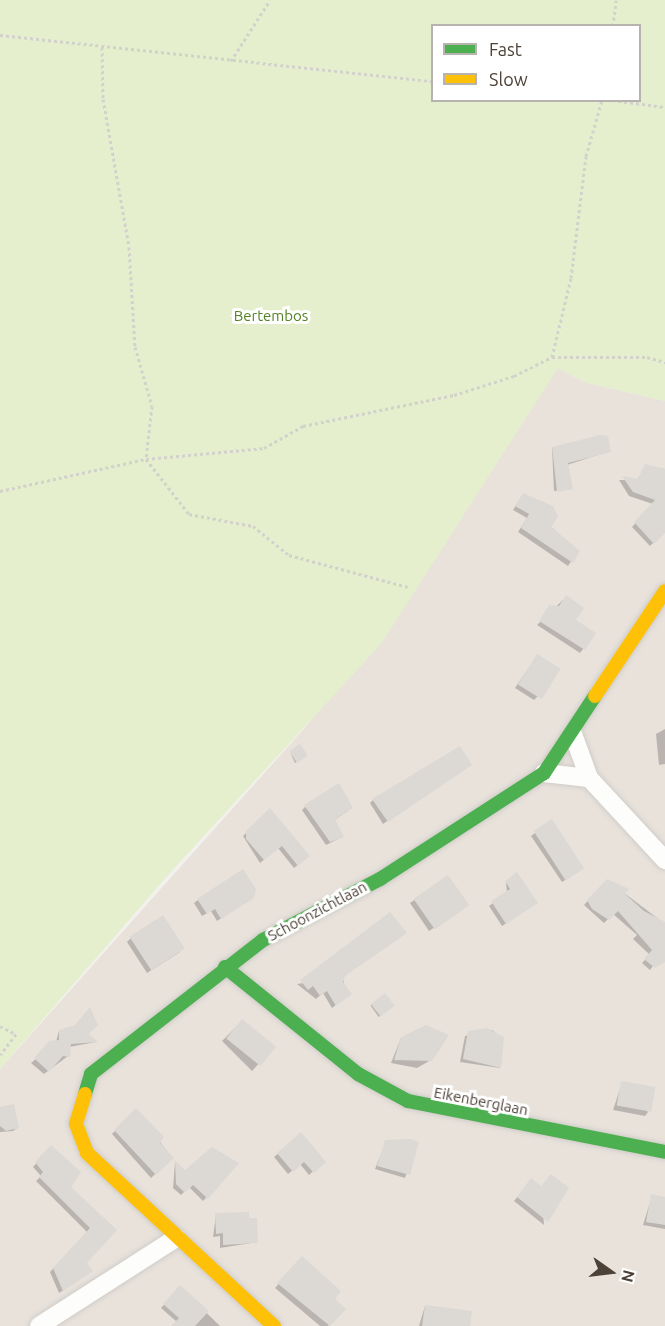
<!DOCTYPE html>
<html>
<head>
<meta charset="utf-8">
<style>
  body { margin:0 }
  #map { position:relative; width:665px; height:1326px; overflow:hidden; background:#f3f1ee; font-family:Ubuntu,sans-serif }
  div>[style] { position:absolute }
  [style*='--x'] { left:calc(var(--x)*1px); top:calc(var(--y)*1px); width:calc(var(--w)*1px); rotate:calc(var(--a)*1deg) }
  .residential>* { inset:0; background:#e8e2db }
  .green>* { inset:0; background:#e5efcd }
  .shadow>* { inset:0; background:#0003; transform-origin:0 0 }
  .building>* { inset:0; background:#dcd8d4; transform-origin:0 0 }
  .path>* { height:3px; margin-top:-1.5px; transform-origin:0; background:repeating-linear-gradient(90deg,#d3d1cc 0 3px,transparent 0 6px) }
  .roads { filter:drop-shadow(0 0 2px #d0ccc8) drop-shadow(0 0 2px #d0ccc8) }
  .street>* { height:18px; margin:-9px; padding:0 9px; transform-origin:9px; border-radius:9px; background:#fdfdfc }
  .fast>* { height:14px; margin:-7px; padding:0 7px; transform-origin:7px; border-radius:7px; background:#4caf50 }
  .slow>* { height:14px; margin:-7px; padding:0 7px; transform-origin:7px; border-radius:7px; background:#ffc107 }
  span { translate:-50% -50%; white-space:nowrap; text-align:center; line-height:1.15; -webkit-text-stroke:6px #fff; paint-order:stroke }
  .park-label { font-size:15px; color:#538325 }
  .street-label { font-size:15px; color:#4c4238 }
  .legend { position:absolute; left:431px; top:24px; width:210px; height:78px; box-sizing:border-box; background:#fff; border:2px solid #b7b3af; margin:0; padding:8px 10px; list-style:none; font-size:18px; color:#4c4238 }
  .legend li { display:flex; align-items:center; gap:12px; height:30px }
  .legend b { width:30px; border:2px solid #b7b3af }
  .north { position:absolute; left:581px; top:1242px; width:60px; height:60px; -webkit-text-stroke:4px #fff; paint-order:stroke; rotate:104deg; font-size:16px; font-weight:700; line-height:24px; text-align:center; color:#4c4238 }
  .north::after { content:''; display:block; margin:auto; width:21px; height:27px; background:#4c4238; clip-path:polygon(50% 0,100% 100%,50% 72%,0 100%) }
</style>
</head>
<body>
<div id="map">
  <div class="residential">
    <i style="clip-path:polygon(558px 368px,584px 382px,665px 401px,665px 1326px,0 1326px,0 1069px,309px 723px)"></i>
  </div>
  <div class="green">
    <i style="clip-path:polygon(evenodd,0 0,665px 0,665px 401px,584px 382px,558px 368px,381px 644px,169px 874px,0 1069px,0 0,432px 26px,640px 26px,640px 100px,432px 100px,432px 26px)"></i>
  </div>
  <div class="shadow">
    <i style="clip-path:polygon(552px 448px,610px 451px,567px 465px,571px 489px,554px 491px)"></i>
    <i style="clip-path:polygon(646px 466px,665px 469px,665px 531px,650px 546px,632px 527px,653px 504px,629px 496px,619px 480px,637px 480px)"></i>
    <i style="clip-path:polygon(520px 499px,578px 551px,568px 566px,518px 532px,527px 518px,513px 510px)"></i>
    <i style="clip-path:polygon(566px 597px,574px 621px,594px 634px,580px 653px,537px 625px)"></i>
    <i style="clip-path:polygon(537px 656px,538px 696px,534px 700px,515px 688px)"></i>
    <i style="clip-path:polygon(665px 729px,665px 764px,659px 765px,656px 734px)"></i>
    <i style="clip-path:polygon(290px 752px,305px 757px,295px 763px)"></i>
    <i style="clip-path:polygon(466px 768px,383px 824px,370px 803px,373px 800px)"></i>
    <i style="clip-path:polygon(305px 807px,348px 811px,334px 820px,342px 837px,326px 845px,302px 810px)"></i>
    <i style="clip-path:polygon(259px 820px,304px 860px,294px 868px,278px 848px,260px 863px,243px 836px)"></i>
    <i style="clip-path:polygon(551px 821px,579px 871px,562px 882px,531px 836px)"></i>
    <i style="clip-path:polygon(448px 877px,463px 909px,429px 931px,410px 903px)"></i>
    <i style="clip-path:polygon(607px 880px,665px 924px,665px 949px,650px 970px,642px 963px,650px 955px,633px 939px,637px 935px,613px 914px,604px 923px,584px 905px)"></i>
    <i style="clip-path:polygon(506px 882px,532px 906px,502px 926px,489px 906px,507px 893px)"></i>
    <i style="clip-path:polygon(198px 900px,248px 901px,217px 921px,211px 911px,202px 916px,194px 903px)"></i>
    <i style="clip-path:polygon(131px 938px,180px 952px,147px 973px,127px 942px)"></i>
    <i style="clip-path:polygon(343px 977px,346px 997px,332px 1008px,323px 993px,316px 999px,297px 984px)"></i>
    <i style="left:385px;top:995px;width:14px;height:18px;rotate:54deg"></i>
    <i style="clip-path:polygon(242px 1021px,274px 1047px,252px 1071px,222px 1041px)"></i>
    <i style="clip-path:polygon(492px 1030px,502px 1038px,500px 1068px,460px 1062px,465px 1036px)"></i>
    <i style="clip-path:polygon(59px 1031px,87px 1034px,96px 1042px,69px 1047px,68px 1056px,44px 1074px,31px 1063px,56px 1042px)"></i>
    <i style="clip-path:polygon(401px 1038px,431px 1060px,417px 1068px,391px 1063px)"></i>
    <i style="clip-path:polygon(622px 1083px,648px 1112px,645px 1116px,613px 1110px)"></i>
    <i style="clip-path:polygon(0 1109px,17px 1128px,13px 1131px,0 1132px)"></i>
    <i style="clip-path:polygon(136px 1110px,172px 1158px,151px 1178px,112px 1134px)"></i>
    <i style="clip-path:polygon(301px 1134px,324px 1161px,309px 1175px,300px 1164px,288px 1174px,274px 1157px)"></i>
    <i style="clip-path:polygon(386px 1142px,417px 1143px,405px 1178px,375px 1169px)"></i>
    <i style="clip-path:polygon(51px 1147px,69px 1187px,115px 1230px,86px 1263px,88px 1274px,59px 1293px,50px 1272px,87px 1232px,36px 1181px,41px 1176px,33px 1167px)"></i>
    <i style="clip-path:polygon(175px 1162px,185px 1172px,236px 1164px,203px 1201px,189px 1187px,181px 1195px,173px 1188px)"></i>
    <i style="clip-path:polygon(528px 1184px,541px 1187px,544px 1225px,514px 1201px)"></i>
    <i style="clip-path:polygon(652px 1196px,665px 1198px,665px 1229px,643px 1225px)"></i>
    <i style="clip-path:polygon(216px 1215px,257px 1242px,220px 1248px,220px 1236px,213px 1237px)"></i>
    <i style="clip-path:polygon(302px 1258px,343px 1309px,328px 1326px,320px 1326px,275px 1288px)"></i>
    <i style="clip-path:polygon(180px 1287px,220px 1326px,173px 1326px,177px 1322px,161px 1308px)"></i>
    <i style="clip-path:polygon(425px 1306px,468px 1326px,419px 1326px)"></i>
  </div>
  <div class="building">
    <i style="clip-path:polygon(600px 435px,608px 436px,611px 452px,568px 463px,573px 489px,557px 492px,552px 447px)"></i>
    <i style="clip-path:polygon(645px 464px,665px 469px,665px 533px,654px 544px,634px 522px,655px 500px,633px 492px,622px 476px,638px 479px)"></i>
    <i style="clip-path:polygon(523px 493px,553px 506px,558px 517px,551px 527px,580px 551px,573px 563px,521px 528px,529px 514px,515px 506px)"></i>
    <i style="clip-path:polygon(566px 595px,584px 608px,576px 620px,596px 633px,585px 650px,539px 621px,549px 605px,559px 606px)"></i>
    <i style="left:537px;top:654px;width:28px;height:36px;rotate:32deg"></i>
    <i style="left:300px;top:744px;width:14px;height:13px;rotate:56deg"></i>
    <i style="clip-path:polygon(460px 746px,472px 765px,388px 822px,372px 799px)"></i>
    <i style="clip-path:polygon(339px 783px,353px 808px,335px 819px,344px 837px,330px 842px,304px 805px)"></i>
    <i style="clip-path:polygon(270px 808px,310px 856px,298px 866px,282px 846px,264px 860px,246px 839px,246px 831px)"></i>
    <i style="left:552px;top:819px;width:59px;height:22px;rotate:57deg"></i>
    <i style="clip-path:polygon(243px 869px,256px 889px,254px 898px,221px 919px,215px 909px,207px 914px,197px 899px)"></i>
    <i style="clip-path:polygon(517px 872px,538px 903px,506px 924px,491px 901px,510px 889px,505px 881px)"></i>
    <i style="left:448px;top:875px;width:37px;height:42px;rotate:55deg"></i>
    <i style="clip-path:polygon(607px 879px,629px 889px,625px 894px,644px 911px,665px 922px,665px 962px,655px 968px,644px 959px,652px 950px,618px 911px,609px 920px,592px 909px,587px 900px)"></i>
    <i style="clip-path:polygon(390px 912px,407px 933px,345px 976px,343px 982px,352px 994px,336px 1006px,327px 991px,320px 996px,313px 986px,308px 990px,300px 980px)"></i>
    <i style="left:163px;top:915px;width:40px;height:40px;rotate:57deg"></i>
    <i style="left:385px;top:993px;width:16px;height:18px;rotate:52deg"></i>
    <i style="clip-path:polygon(90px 1007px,98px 1025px,89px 1034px,98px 1042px,71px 1044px,70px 1057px,63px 1056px,49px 1072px,34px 1058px,49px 1041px,59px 1040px,59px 1030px,75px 1025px)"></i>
    <i style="left:242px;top:1019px;width:44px;height:25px;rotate:39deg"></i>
    <i style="clip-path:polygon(426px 1025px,449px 1035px,432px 1061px,394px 1060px,401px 1037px)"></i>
    <i style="clip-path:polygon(487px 1028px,504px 1037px,501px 1068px,463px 1059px,468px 1031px)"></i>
    <i style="left:621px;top:1081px;width:35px;height:25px;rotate:10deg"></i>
    <i style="clip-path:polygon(14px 1104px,19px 1128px,6px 1131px,0 1126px,0 1107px)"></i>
    <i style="clip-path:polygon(136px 1108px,164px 1137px,160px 1143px,174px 1158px,156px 1175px,114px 1130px)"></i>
    <i style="clip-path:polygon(301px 1132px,326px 1162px,314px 1173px,304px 1162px,293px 1172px,277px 1153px)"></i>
    <i style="clip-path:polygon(411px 1139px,419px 1142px,410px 1175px,377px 1166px,385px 1140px)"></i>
    <i style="clip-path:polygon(51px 1145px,81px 1172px,71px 1187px,117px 1230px,87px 1263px,93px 1271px,63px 1291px,53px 1268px,90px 1228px,39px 1177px,43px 1172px,35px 1162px)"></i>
    <i style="clip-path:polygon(212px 1147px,239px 1163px,208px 1199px,193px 1185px,185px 1193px,176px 1184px,175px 1160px,185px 1170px)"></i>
    <i style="clip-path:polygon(551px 1174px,569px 1188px,548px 1222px,517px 1197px,531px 1178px,541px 1186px)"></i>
    <i style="clip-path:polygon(651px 1194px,665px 1197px,665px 1225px,646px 1222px)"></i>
    <i style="clip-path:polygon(249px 1212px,249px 1218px,257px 1218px,258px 1243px,223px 1245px,223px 1233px,216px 1234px,215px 1213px)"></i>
    <i style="clip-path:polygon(302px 1256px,341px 1291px,335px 1299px,346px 1309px,330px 1326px,277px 1283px)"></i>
    <i style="clip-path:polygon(180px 1285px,209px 1311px,195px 1326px,171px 1326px,179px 1318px,163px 1304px)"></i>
    <i style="clip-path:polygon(425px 1305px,472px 1311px,470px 1326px,422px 1326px)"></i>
  </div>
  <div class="path">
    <i style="--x:613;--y:26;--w:26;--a:-83"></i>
    <i style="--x:0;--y:35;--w:434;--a:6.1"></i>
    <i style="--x:102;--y:47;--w:52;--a:88.9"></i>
    <i style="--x:103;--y:99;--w:150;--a:80"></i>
    <i style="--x:129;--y:247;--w:100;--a:86.6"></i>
    <i style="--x:135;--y:347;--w:61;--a:73.9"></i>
    <i style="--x:152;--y:406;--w:53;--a:96.5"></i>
    <i style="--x:146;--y:459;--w:70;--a:52"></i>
    <i style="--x:189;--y:514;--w:65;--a:10.6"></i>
    <i style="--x:253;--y:526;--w:46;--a:38.9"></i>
    <i style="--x:289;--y:555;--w:123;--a:15.1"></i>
    <i style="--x:231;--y:61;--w:72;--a:-57.4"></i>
    <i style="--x:612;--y:100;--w:53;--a:7.5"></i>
    <i style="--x:552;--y:357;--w:81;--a:-76.5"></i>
    <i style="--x:571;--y:278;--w:123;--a:-83"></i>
    <i style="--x:586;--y:156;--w:58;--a:-74.1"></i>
    <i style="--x:0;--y:491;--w:149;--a:-12.4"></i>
    <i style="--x:146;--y:459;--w:119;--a:-5.3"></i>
    <i style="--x:264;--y:448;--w:45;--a:-29.4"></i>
    <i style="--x:303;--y:426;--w:154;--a:-11.6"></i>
    <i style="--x:454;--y:395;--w:63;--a:-17.6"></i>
    <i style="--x:514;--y:376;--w:42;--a:-26.6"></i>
    <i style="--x:552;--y:357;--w:95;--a:0"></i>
    <i style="--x:647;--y:357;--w:19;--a:16"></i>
    <i style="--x:0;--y:1026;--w:18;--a:27"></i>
    <i style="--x:16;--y:1034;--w:26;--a:127"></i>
  </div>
  <div class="roads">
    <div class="street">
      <i style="--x:573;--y:734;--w:47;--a:70"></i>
      <i style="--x:589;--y:778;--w:112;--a:47.2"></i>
      <i style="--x:544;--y:773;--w:45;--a:6.3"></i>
      <i style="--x:39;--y:1326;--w:163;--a:-32.7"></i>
    </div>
    <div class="fast">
      <i style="--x:225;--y:967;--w:171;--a:38.8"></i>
      <i style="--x:358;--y:1074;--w:57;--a:28.4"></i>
      <i style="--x:408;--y:1101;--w:262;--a:11.2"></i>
      <i style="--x:85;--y:1094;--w:21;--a:-73"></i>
      <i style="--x:91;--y:1074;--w:218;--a:-37.9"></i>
      <i style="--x:263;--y:940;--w:132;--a:-27.5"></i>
      <i style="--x:380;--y:879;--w:195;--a:-32.9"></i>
      <i style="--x:544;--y:773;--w:92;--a:-56.5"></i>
    </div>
    <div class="slow">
      <i style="--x:595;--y:696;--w:126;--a:-56.3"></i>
      <i style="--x:85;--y:1094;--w:31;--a:107"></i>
      <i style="--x:76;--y:1124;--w:31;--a:69"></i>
      <i style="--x:87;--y:1153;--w:255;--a:42.8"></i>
    </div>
  </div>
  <div class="park-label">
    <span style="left:271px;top:316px">Bertembos</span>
  </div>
  <div class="street-label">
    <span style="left:317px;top:911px;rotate:-28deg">Schoonzichtlaan</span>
    <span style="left:481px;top:1101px;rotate:11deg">Eikenberglaan</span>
  </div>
  <ul class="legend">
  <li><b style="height:8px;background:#4caf50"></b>Fast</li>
  <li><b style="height:8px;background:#ffc107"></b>Slow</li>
  </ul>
  <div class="north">N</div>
</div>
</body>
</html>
